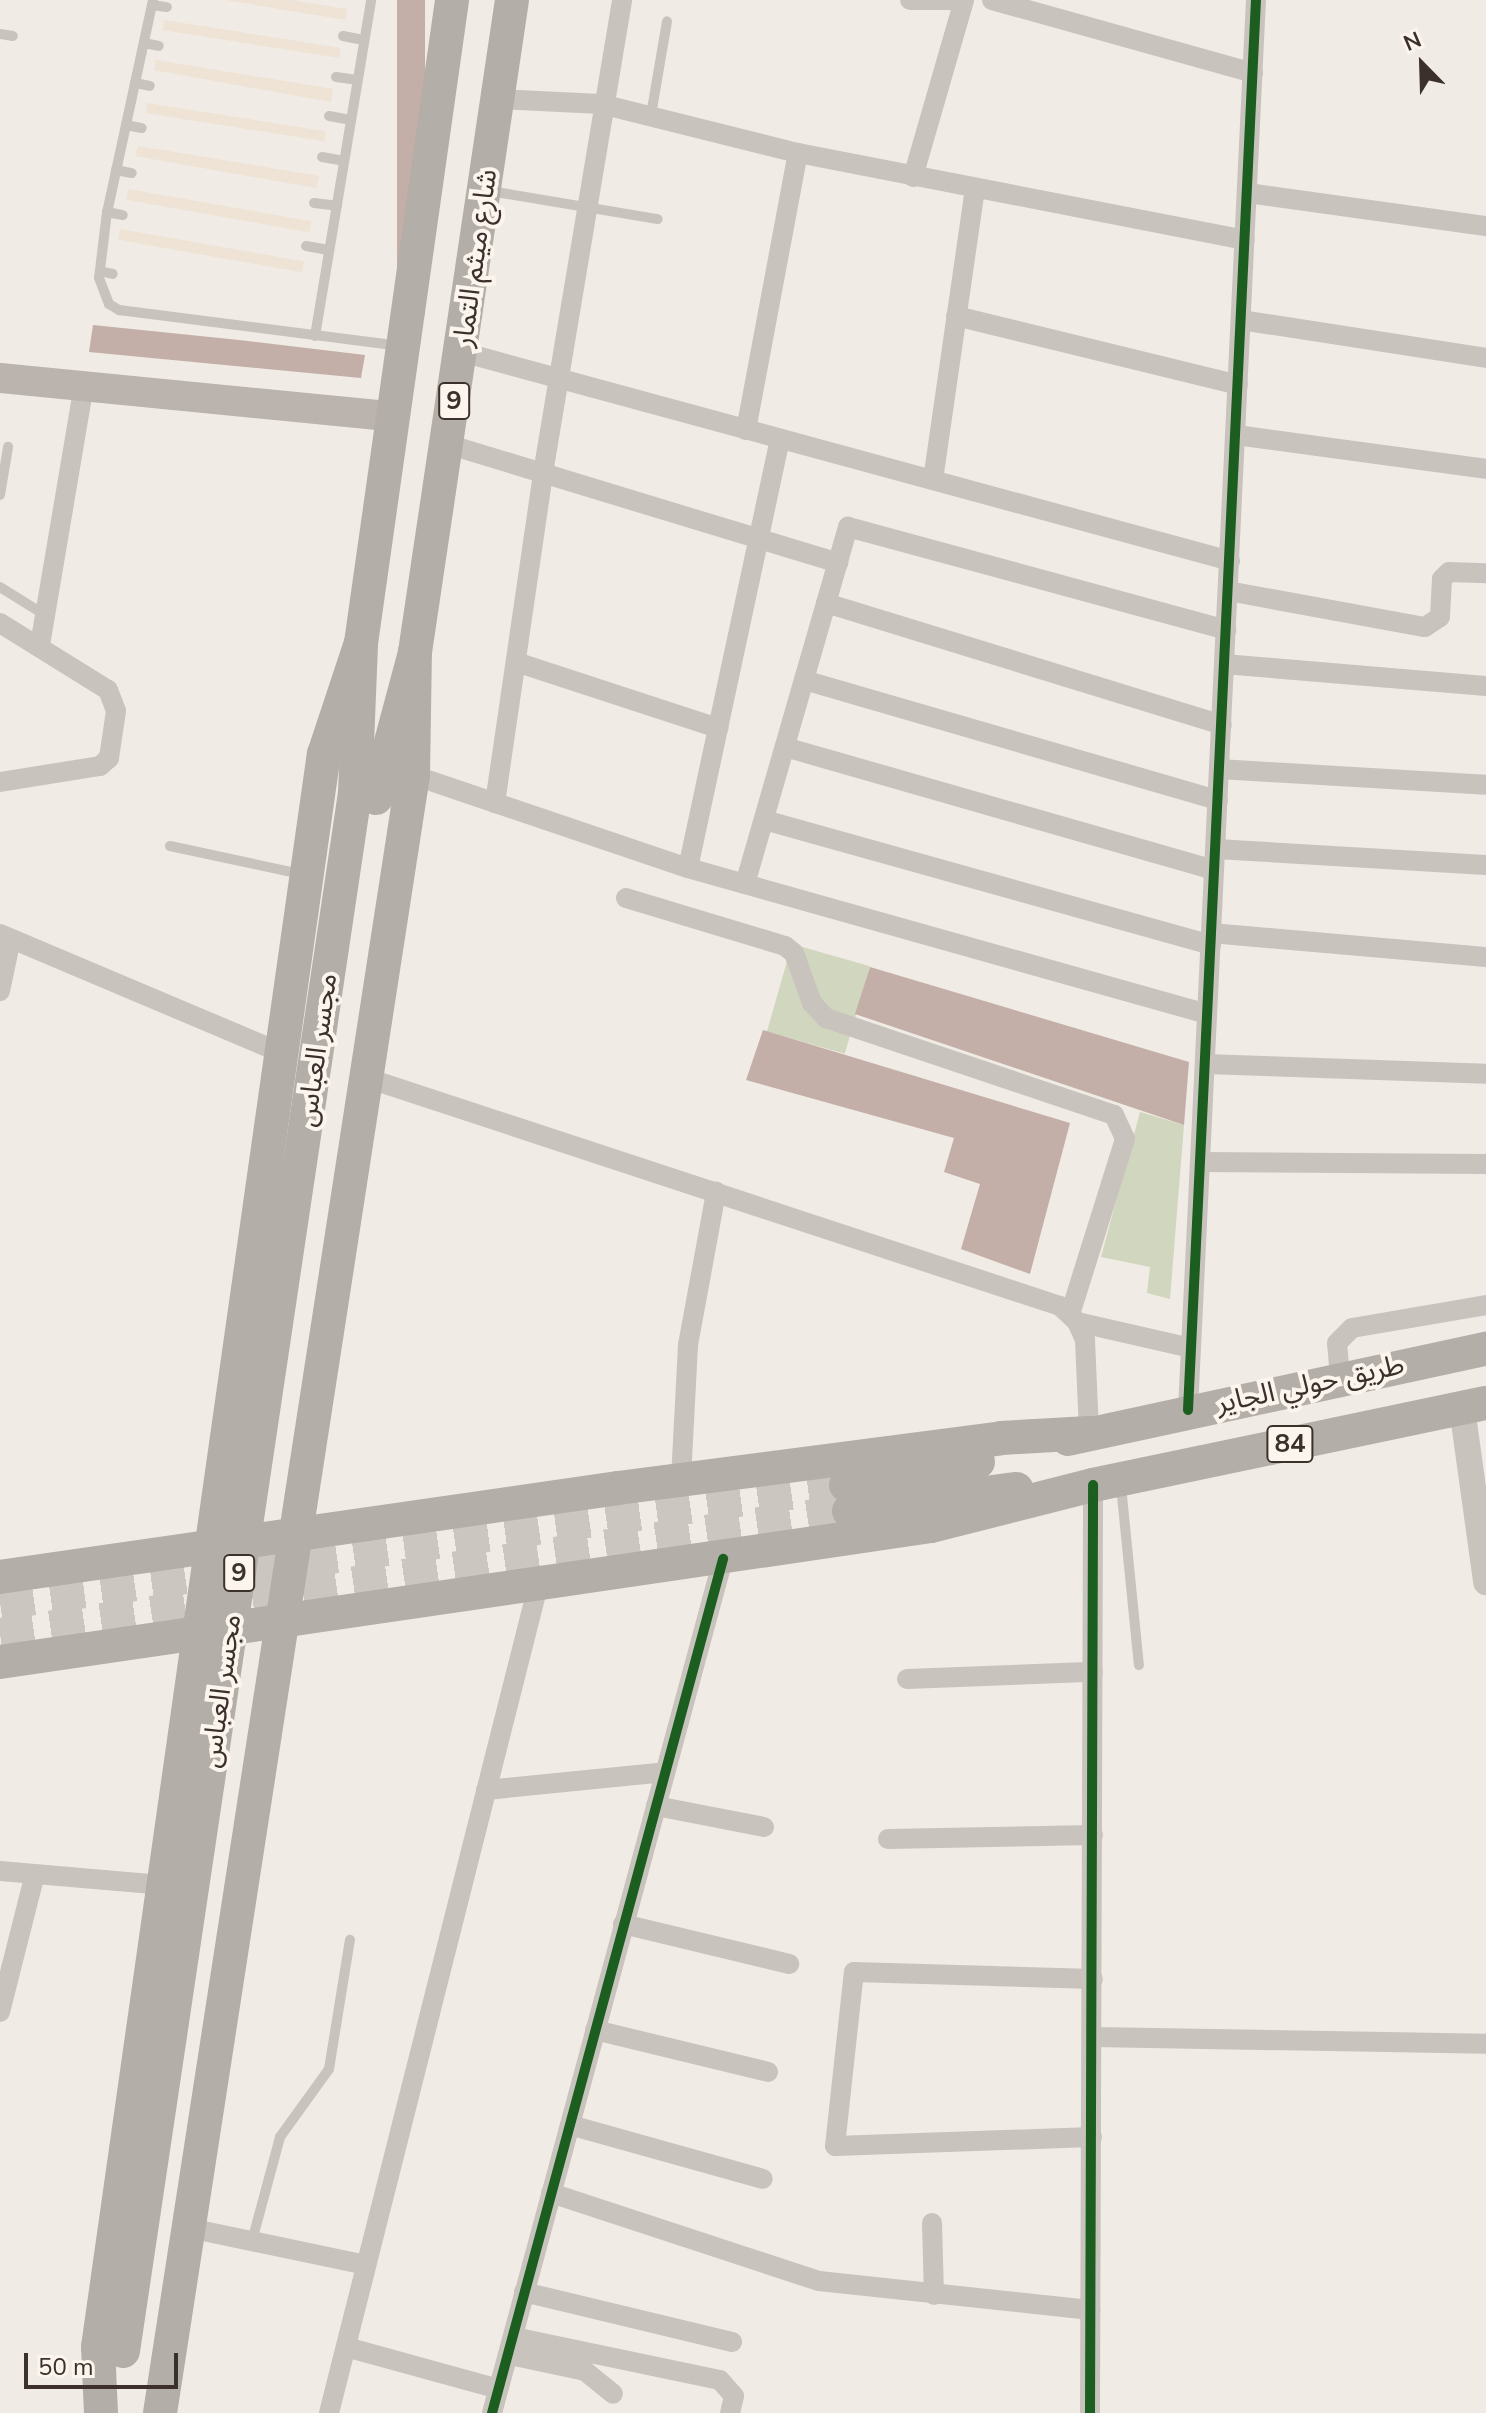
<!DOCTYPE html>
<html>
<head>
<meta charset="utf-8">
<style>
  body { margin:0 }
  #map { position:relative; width:1486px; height:2413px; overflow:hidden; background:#f0ebe5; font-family:"Nunito Sans","Noto Sans Arabic",sans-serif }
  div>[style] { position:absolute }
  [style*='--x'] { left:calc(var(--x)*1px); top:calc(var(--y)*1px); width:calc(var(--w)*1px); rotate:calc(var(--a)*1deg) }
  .green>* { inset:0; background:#d1d6bf; transform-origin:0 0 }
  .plaza>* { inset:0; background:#eee3d5; transform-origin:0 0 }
  .building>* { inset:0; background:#c3afa7; transform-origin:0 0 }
  .trunk-tunnel>* { height:34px; margin-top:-17px; transform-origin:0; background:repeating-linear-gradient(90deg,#ccc6c0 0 34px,transparent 0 51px) }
  .service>* { height:10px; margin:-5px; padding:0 5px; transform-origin:5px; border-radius:5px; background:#c9c3be }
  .minor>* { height:20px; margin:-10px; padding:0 10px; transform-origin:10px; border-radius:10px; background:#c9c3be }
  .tertiary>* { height:26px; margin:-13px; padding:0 13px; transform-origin:13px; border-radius:13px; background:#c9c3be }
  .secondary>* { height:30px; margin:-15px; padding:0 15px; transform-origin:15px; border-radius:15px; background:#bab3ae }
  .trunk>* { height:34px; margin:-17px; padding:0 17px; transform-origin:17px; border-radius:17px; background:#b4aea8 }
  .trunk-bridge>* { height:34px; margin:-17px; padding:0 17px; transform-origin:17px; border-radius:17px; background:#b4aea8 }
  .cycleway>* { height:10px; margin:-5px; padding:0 5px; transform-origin:5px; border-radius:5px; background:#1b5e20 }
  span { translate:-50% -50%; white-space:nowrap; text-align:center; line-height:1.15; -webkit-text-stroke:8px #fbf5ee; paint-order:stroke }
  .shield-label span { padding:2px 6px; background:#fbf5ee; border:2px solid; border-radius:6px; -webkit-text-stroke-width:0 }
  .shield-label { font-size:26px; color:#3b302b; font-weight:700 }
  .street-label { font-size:28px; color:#3b302b }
  .north { position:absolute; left:1382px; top:24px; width:80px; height:80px; -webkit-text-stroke:6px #fbf5ee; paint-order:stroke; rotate:337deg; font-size:22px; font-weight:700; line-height:32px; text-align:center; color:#3b302b }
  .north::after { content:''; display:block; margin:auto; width:28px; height:36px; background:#3b302b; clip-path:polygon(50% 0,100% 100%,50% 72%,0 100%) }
  .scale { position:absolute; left:24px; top:2353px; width:154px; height:36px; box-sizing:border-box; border:4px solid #3b302b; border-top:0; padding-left:10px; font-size:24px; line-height:28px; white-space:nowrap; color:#3b302b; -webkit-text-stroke:6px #fbf5ee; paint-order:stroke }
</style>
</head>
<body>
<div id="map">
  <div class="green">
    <i style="left:792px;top:944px;width:81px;height:91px;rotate:16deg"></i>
    <i style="clip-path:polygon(1140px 1112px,1184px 1125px,1170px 1299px,1147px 1293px,1150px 1267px,1101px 1257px)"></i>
  </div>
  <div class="plaza">
    <i style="clip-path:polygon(226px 0,291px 0,347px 9px,346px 20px)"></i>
    <i style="left:164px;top:20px;width:179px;height:10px;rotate:9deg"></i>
    <i style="clip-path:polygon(156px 60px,333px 89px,331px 102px,154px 70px)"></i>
    <i style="left:147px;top:103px;width:181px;height:10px;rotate:9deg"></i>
    <i style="clip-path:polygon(138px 146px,319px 176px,316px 188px,135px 156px)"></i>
    <i style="left:128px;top:189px;width:186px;height:11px;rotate:10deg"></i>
    <i style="left:120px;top:229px;width:187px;height:11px;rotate:10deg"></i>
  </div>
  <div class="building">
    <i style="left:397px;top:0;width:28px;height:315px"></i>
    <i style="clip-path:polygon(93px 325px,239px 340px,365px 355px,361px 378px,89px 352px)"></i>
    <i style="clip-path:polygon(870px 967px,1189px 1062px,1184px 1125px,855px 1014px)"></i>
    <i style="clip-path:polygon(763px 1030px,1070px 1123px,1030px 1274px,961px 1249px,980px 1184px,944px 1172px,954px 1138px,746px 1080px)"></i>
  </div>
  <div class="trunk-tunnel">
    <i style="--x:0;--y:1603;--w:854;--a:-7.94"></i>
    <i style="--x:0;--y:1635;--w:858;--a:-8.31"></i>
  </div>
  <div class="service">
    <i style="--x:153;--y:0;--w:217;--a:102.2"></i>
    <i style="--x:107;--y:212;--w:66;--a:96.9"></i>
    <i style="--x:99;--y:278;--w:28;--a:69"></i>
    <i style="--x:109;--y:304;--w:12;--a:31"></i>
    <i style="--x:119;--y:310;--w:282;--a:7.3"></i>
    <i style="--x:152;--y:5;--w:15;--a:8"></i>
    <i style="--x:0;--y:34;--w:13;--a:9"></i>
    <i style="--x:343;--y:36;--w:21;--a:11"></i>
    <i style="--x:144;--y:43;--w:15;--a:11"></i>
    <i style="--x:336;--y:77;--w:21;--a:8"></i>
    <i style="--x:135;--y:83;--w:15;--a:11"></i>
    <i style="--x:651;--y:115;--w:95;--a:-80.3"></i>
    <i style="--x:329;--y:116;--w:22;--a:10"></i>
    <i style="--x:126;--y:125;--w:16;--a:11"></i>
    <i style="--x:322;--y:157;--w:22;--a:10"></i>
    <i style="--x:116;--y:170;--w:16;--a:11"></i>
    <i style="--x:490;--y:191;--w:170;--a:9.5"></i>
    <i style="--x:314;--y:203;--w:23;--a:7"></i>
    <i style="--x:107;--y:212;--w:16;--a:11"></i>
    <i style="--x:306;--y:246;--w:23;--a:10"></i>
    <i style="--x:100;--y:271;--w:13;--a:13"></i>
    <i style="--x:315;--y:336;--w:341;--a:-80.5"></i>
    <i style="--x:0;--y:495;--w:49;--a:-80.5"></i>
    <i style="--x:0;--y:587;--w:53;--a:31.9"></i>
    <i style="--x:170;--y:846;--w:134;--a:12.1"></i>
    <i style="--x:1121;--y:1486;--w:180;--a:84.3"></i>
    <i style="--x:252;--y:2241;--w:108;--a:-74.9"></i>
    <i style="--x:280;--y:2137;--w:84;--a:-54.2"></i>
    <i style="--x:329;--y:2069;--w:131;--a:-80.8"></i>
  </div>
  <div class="minor">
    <i style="--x:910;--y:0;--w:41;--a:0"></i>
    <i style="--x:992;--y:0;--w:271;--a:15.6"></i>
    <i style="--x:497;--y:99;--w:104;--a:2.8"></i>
    <i style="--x:601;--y:104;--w:203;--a:14"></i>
    <i style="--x:798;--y:153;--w:455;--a:11"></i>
    <i style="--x:913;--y:177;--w:184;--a:-73.9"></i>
    <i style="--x:1247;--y:193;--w:241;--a:7.9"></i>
    <i style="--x:956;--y:316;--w:290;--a:13.7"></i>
    <i style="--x:1241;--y:320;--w:248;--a:8.8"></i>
    <i style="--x:462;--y:352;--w:796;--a:15.22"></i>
    <i style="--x:746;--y:430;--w:282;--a:-79.4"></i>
    <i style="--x:1236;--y:435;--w:252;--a:7.7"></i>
    <i style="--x:447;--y:444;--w:409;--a:16.9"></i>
    <i style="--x:933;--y:480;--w:294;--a:-81.8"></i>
    <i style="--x:1228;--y:591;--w:200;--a:10.4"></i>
    <i style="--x:1425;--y:627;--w:18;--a:-34"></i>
    <i style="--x:1440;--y:617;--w:38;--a:-87"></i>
    <i style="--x:1442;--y:579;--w:10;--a:-45"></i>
    <i style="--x:1449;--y:572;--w:37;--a:2"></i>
    <i style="--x:826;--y:603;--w:414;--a:17.1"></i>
    <i style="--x:0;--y:623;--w:127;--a:31.8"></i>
    <i style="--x:108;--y:690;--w:22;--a:69"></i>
    <i style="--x:116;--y:711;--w:48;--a:98.5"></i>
    <i style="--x:109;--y:758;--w:12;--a:138"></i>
    <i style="--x:100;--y:766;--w:101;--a:170.9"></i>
    <i style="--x:40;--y:645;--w:263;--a:-80.4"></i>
    <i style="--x:516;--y:662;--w:213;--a:18.1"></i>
    <i style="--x:1224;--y:664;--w:263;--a:4.8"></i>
    <i style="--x:804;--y:680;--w:431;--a:16.2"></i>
    <i style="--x:785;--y:747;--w:446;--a:16"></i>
    <i style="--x:1219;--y:769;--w:267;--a:3.4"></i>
    <i style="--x:413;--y:775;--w:290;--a:18.7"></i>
    <i style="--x:688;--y:868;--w:539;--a:15.71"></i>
    <i style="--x:495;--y:803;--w:333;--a:-81.7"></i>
    <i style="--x:543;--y:473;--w:480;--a:-80.5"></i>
    <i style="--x:764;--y:820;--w:464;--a:15.6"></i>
    <i style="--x:1216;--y:849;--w:270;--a:3.4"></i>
    <i style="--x:688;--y:868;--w:439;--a:-77.9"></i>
    <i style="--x:745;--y:884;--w:372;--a:-73.9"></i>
    <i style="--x:848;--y:527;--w:392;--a:15.2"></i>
    <i style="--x:626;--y:898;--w:166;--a:16.8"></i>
    <i style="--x:785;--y:946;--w:11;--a:38"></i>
    <i style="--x:794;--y:953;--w:53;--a:70.2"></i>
    <i style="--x:812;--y:1003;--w:21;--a:47"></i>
    <i style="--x:826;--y:1018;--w:304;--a:18.6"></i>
    <i style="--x:1114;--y:1115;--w:26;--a:65"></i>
    <i style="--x:1125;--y:1139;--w:183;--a:107.4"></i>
    <i style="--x:1211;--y:933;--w:276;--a:5"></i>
    <i style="--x:0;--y:934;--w:306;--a:22.9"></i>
    <i style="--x:0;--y:991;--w:53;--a:-78.1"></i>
    <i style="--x:1205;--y:1064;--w:281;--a:2"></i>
    <i style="--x:367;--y:1078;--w:730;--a:18.21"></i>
    <i style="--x:1060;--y:1306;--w:23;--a:43"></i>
    <i style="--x:1077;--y:1322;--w:20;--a:66"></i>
    <i style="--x:1085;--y:1340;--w:93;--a:87.5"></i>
    <i style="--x:1200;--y:1162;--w:286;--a:0.4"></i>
    <i style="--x:1077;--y:1322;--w:117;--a:12.8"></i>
    <i style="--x:1340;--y:1377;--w:34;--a:-95"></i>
    <i style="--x:1337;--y:1343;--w:21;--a:-45"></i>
    <i style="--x:1352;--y:1328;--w:136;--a:-9.7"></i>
    <i style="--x:1188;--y:1410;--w:1412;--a:-87.24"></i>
    <i style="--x:681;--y:1479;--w:134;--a:-87"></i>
    <i style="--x:688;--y:1345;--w:156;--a:-79.6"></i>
    <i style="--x:907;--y:1679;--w:186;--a:-2.2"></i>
    <i style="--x:486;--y:1790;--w:180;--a:-5.7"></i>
    <i style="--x:656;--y:1806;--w:110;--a:11"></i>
    <i style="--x:888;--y:1839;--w:205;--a:-1.1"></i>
    <i style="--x:0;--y:1871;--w:165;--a:4.9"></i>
    <i style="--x:623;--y:1924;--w:171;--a:13.5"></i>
    <i style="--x:0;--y:2012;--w:142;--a:-75.8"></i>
    <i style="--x:595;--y:2030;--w:178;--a:13.6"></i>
    <i style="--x:1093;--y:2037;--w:393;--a:1"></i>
    <i style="--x:570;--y:2125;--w:200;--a:15.6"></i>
    <i style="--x:1092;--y:2137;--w:257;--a:178"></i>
    <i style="--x:835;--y:2146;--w:175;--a:-83.8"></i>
    <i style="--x:854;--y:1972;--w:239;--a:1.7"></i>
    <i style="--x:551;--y:2193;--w:282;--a:18.2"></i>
    <i style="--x:819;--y:2281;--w:273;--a:6.1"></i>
    <i style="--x:932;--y:2223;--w:72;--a:88.4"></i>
    <i style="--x:189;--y:2228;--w:181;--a:11.8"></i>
    <i style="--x:524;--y:2292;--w:214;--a:13.5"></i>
    <i style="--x:514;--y:2337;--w:210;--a:11.8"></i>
    <i style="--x:720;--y:2380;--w:21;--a:49"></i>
    <i style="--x:734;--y:2396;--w:17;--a:103"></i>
    <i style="--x:346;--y:2347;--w:158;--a:15.4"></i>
    <i style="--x:510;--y:2355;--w:77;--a:12"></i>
    <i style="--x:585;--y:2371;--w:36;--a:39"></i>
    <i style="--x:329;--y:2413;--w:853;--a:-75.82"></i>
    <i style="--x:492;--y:2413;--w:885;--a:-74.86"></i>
    <i style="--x:1090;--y:2413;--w:928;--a:-89.81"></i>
  </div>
  <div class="tertiary">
    <i style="--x:1462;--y:1408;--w:176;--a:82.1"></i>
  </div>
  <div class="secondary">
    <i style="--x:0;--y:378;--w:392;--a:5.6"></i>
  </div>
  <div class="trunk">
    <i style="--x:355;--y:794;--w:151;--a:-87.7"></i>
    <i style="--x:361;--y:643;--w:649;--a:-81.94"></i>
    <i style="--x:376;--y:798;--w:151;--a:-75"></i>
    <i style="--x:415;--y:652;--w:659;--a:-81.54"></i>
    <i style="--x:1068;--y:1439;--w:428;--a:-12.2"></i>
    <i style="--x:846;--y:1485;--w:134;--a:-9.9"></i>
    <i style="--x:849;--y:1511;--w:169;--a:-7.5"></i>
    <i style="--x:0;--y:1577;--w:624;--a:-8.19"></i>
    <i style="--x:618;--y:1488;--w:386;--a:-7.4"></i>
    <i style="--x:1001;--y:1438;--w:88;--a:-3.3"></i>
    <i style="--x:0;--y:1662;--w:941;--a:-8.31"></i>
    <i style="--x:931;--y:1526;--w:167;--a:-14.2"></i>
    <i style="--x:1093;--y:1485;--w:401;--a:-11.8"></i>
    <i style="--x:101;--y:2413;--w:66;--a:-92.6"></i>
    <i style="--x:98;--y:2347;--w:1609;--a:-81.93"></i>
    <i style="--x:324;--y:754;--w:117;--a:-71.6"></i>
    <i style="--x:160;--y:2413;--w:1657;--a:-81.22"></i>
    <i style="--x:413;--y:775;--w:123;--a:-89.1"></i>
  </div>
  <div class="trunk-bridge">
    <i style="--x:123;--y:2351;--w:1574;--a:-81.53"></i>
  </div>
  <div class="cycleway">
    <i style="--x:1188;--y:1410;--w:1412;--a:-87.24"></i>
    <i style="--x:492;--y:2413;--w:885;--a:-74.86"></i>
    <i style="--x:1090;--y:2413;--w:928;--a:-89.81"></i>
  </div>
  <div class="shield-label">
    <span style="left:454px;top:401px">9</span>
    <span style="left:1290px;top:1444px">84</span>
    <span style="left:239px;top:1573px">9</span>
  </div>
  <div class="street-label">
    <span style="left:475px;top:258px;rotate:-82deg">شارع ميثم التمار</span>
    <span style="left:317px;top:1050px;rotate:-82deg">مجسر العباس</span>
    <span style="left:1310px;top:1384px;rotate:-12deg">طريق حولي الجاير</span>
    <span style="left:221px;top:1691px;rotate:-82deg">مجسر العباس</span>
  </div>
  <div class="north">N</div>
  <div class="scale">50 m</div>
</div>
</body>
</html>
